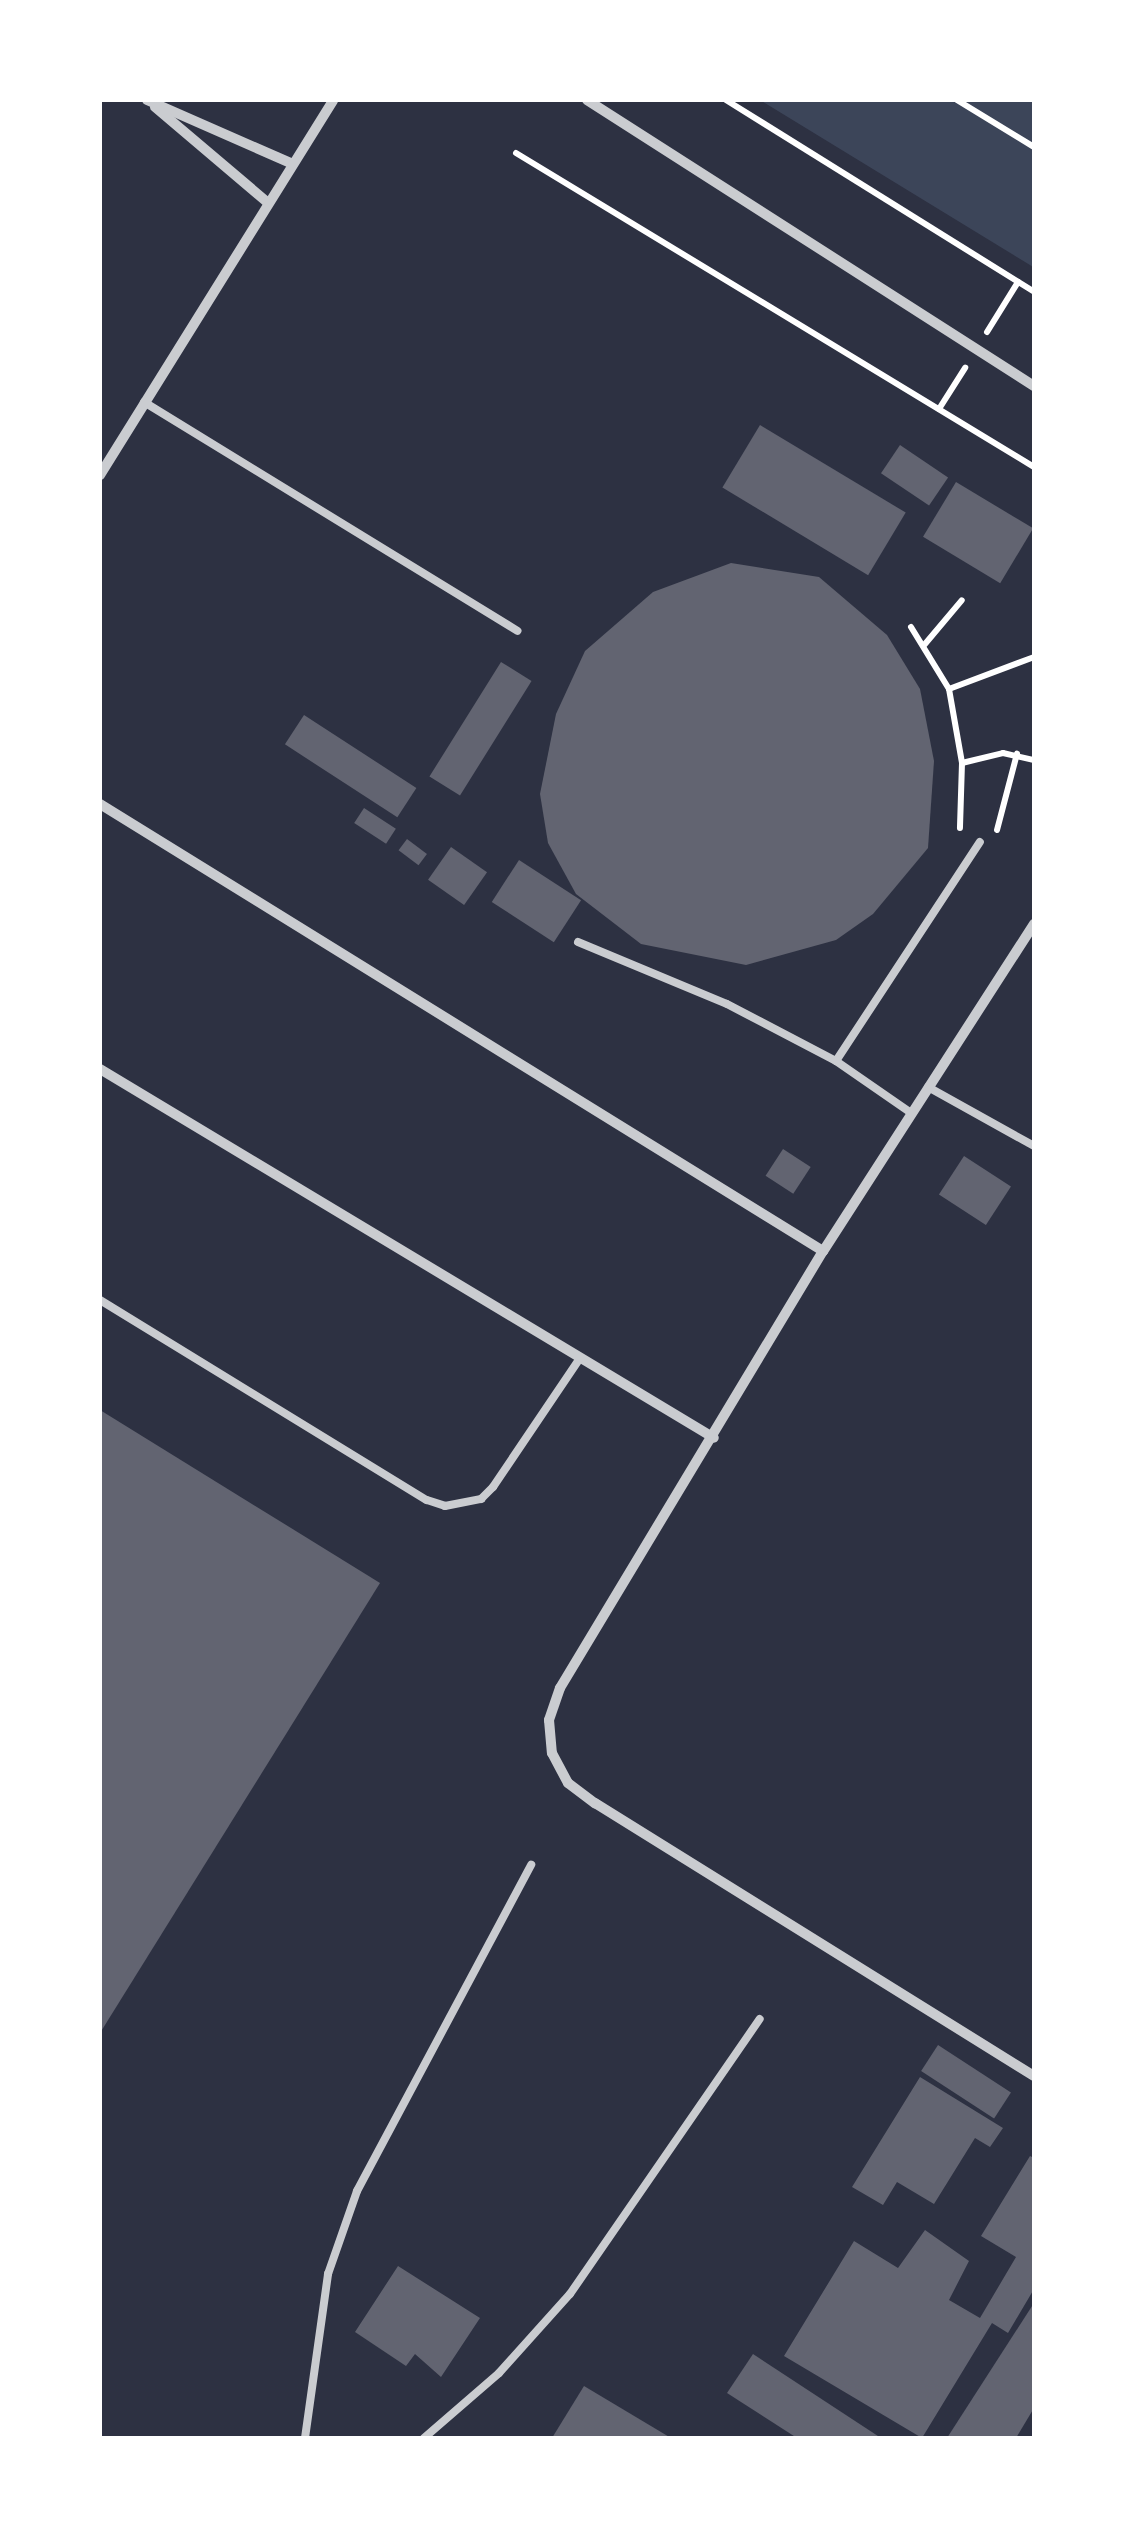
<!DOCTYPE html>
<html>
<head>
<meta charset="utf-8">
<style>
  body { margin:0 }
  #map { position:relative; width:1134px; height:2538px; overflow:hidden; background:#2d3142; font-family:Arial,sans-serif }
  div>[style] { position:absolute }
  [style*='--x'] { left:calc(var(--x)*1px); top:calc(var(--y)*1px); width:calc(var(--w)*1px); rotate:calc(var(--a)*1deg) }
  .green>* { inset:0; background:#3c4559 }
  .building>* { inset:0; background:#626471; transform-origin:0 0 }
  .path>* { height:6px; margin:-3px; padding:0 3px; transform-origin:3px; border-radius:3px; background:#fff }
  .service>* { height:8px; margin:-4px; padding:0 4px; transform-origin:4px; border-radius:4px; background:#caccd0 }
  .minor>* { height:10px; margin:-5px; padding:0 5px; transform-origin:5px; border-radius:5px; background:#caccd0 }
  span { translate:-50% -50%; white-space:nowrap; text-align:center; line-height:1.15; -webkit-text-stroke:8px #fff; paint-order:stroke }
  .frame { position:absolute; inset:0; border:102px solid #fff; pointer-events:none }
</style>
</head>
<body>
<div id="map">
  <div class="green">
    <i style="clip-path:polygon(760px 100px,1034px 100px,1034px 268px,1030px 265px)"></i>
  </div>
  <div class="building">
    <i style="left:760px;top:425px;width:170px;height:73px;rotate:31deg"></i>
    <i style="left:900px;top:445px;width:58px;height:34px;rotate:34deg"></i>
    <i style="left:956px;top:482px;width:90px;height:64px;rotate:31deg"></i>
    <i style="clip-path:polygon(731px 563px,819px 577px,887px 635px,920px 689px,934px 761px,928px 848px,873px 914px,836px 940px,746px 965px,641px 944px,576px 894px,548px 843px,540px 794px,556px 714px,585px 651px,653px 592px)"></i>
    <i style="left:501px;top:662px;width:36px;height:135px;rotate:32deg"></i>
    <i style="left:304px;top:715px;width:134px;height:35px;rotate:33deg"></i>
    <i style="left:364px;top:808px;width:38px;height:18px;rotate:33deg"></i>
    <i style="left:407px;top:839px;width:25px;height:14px;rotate:37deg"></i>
    <i style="left:451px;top:847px;width:44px;height:40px;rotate:35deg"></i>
    <i style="left:519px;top:860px;width:74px;height:50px;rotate:33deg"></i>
    <i style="left:783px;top:1149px;width:33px;height:32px;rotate:33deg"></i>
    <i style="left:964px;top:1156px;width:56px;height:46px;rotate:33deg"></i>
    <i style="clip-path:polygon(100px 1410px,380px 1583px,100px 2033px)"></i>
    <i style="left:938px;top:2045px;width:87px;height:31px;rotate:33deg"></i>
    <i style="clip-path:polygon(920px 2077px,1003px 2128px,990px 2147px,975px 2138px,934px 2204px,897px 2182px,883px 2205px,852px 2187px)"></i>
    <i style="clip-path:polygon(1030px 2156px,1034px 2158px,1034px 2289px,1008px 2333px,992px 2323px,922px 2438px,784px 2356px,854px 2241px,898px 2268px,925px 2230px,969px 2261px,949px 2300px,980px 2318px,1016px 2257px,981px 2236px)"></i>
    <i style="clip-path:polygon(398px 2266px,480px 2318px,441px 2377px,415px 2354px,406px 2366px,355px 2332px)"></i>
    <i style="clip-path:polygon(1034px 2303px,1034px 2408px,1016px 2438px,947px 2438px)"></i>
    <i style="clip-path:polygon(753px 2354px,881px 2438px,797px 2438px,727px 2393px)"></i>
    <i style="clip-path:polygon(584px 2386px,671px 2438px,552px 2438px)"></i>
  </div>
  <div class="path">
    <i style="--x:726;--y:100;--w:363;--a:31.9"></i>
    <i style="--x:957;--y:100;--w:90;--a:31.4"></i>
    <i style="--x:516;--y:153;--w:606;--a:31.22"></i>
    <i style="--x:987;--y:332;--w:59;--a:-58.2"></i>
    <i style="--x:939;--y:409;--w:49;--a:-57.6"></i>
    <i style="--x:911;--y:627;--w:73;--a:58.5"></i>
    <i style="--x:949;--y:689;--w:75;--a:80"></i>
    <i style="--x:962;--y:763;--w:65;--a:91.8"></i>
    <i style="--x:925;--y:644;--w:57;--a:-49.9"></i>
    <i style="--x:949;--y:689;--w:91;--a:-20.6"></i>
    <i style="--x:962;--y:763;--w:42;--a:-13.7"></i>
    <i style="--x:1003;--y:753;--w:32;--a:13"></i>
    <i style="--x:997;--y:830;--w:79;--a:-75.3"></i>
  </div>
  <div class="service">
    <i style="--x:144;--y:402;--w:438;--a:31.5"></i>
    <i style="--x:578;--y:942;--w:161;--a:22.6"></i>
    <i style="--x:727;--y:1004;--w:123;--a:27.6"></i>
    <i style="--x:836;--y:1061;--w:91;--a:34.7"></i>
    <i style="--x:836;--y:1061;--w:262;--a:-56.7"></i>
    <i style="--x:928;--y:1087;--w:121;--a:29.1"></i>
    <i style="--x:100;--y:1300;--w:383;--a:31.5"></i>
    <i style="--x:427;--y:1500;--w:19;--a:18"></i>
    <i style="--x:445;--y:1506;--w:37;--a:-11"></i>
    <i style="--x:481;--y:1499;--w:17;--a:-45"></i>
    <i style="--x:493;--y:1487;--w:156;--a:-56"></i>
    <i style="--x:305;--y:2438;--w:166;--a:-82"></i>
    <i style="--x:328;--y:2274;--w:88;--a:-70.7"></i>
    <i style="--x:357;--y:2191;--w:370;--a:-61.9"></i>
    <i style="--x:424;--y:2438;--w:99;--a:-40.9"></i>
    <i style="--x:499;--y:2373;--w:106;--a:-48.1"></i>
    <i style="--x:570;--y:2294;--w:334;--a:-55.4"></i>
  </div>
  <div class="minor">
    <i style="--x:147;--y:100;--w:159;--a:23.7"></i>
    <i style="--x:587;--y:100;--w:531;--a:32.61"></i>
    <i style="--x:155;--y:107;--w:148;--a:40.3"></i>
    <i style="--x:100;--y:475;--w:441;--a:-58.1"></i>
    <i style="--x:100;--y:804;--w:850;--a:31.73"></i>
    <i style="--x:1034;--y:924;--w:389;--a:122.8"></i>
    <i style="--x:823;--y:1251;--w:510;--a:121.04"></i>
    <i style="--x:560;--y:1688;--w:34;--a:109"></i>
    <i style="--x:549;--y:1720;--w:33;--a:85"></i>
    <i style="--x:552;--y:1753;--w:34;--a:62"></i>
    <i style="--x:568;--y:1783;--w:34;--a:37"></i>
    <i style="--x:595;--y:1803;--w:517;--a:31.88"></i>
    <i style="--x:100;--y:1069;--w:716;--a:31"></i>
  </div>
  <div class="frame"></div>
</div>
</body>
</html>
